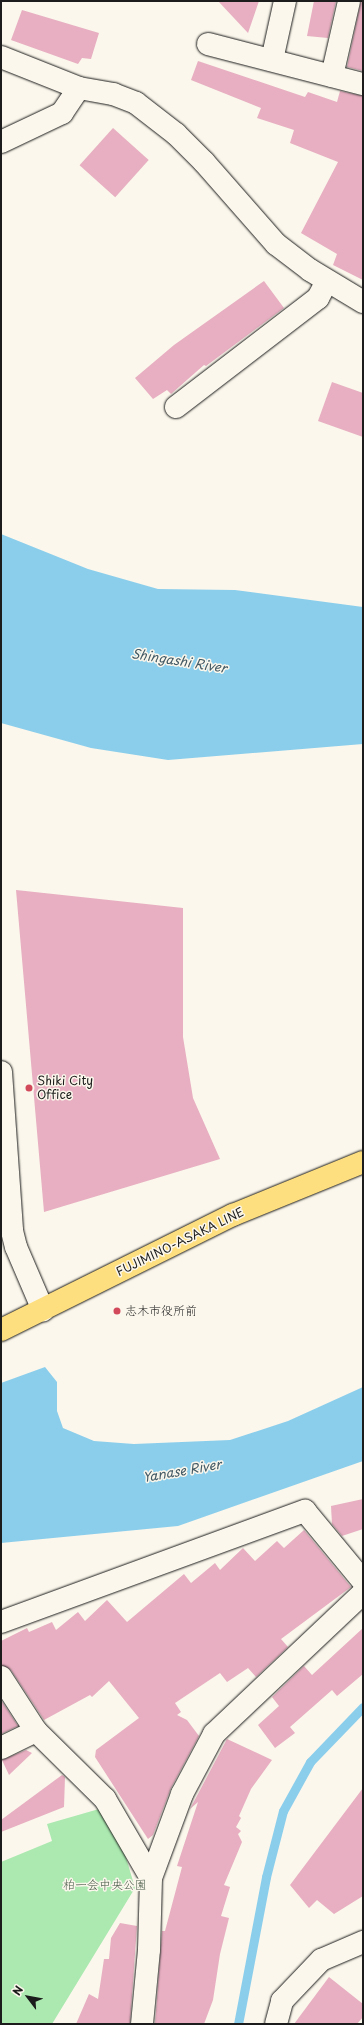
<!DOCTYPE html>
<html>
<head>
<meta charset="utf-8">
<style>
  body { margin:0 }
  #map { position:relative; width:364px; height:2025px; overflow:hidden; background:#fbf7ec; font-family:"Playpen Sans","Klee One",sans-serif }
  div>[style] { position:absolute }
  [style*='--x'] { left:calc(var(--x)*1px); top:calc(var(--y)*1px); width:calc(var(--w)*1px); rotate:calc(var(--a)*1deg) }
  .green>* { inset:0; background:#abe9b0 }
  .water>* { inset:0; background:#8bceec }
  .stream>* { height:9px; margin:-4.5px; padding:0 4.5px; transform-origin:4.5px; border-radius:4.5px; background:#8bceec }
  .building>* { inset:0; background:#e7afc1; transform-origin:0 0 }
  .roads { filter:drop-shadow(0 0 1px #1c1c1c) drop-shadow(0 0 1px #1c1c1c) }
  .minor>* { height:22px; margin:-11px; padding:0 11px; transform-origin:11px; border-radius:11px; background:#fbf7ec }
  .major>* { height:22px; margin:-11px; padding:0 11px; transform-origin:11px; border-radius:11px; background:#fedf80 }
  .dots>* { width:11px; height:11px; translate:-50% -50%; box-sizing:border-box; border:2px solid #fbf7ec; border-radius:50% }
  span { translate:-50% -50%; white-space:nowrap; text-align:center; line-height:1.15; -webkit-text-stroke:3px #fbf7ec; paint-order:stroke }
  .poi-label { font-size:12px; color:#1c1c1c }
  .left { translate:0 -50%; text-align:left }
  .street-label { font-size:12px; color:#1c1c1c }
  .park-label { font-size:12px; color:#475a48 }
  .water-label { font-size:13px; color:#435a65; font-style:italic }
  .frame { position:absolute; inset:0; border:2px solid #1c1c1c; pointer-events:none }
  .north { position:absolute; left:8px; top:1977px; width:40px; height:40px; -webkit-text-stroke:3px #fbf7ec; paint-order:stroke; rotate:302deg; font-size:11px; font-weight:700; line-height:16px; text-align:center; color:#1c1c1c }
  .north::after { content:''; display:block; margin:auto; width:14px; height:18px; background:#1c1c1c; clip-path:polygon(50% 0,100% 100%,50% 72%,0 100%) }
</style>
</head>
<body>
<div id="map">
  <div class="green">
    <i style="clip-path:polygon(99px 1809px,122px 1844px,135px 1888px,52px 2024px,1px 2024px,1px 1862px,52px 1841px,47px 1824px)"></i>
  </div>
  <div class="water">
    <i style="clip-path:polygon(1px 534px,88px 569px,158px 589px,235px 590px,363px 607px,363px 744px,168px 760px,91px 748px,1px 723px)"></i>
    <i style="clip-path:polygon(45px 1367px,57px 1382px,57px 1411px,63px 1428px,94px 1441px,134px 1444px,230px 1440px,288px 1421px,363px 1387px,363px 1461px,178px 1526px,1px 1543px,1px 1383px)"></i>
  </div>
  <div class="stream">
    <i style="--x:238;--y:2024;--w:150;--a:-79.2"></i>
    <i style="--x:266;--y:1877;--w:68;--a:-75.6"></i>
    <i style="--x:283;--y:1811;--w:56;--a:-61.1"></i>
    <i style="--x:310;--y:1762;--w:76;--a:-46.1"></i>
  </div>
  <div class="building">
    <i style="clip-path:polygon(218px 1px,259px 1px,248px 33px)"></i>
    <i style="clip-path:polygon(314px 1px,336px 1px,328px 38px,307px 36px)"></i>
    <i style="clip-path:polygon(361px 1px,363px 1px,363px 71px,347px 67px)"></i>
    <i style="clip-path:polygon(22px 10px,99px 33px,91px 59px,82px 58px,78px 64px,11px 40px)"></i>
    <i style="clip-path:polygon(198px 61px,305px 97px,308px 92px,337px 102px,340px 91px,363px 96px,363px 280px,333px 265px,337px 254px,301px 233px,338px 162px,290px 143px,294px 130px,257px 118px,261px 108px,191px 80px)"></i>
    <i style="left:113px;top:128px;width:48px;height:50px;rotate:42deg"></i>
    <i style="clip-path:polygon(264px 281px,284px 308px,206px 366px,204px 365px,171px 394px,167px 390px,153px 399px,135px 378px,174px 345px)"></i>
    <i style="clip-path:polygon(332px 382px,363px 393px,363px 437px,318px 421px)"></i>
    <i style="clip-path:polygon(16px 890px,183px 908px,183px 1037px,193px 1098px,220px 1159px,44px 1212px)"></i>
    <i style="clip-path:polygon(363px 1499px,363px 1529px,342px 1536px,332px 1524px,331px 1506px)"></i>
    <i style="clip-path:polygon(304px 1530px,351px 1587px,281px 1639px,288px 1647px,256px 1677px,248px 1668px,227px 1682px,220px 1673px,175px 1703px,181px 1712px,177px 1715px,187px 1720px,199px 1736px,171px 1788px,153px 1835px,148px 1839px,95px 1757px,96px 1750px,139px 1718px,109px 1681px,92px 1697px,90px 1695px,44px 1720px,11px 1670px,1px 1665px,1px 1641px,27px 1628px,29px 1632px,52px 1622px,56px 1630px,78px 1612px,85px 1621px,107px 1600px,127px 1622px,184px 1574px,191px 1583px,215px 1563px,220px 1570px,243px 1548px,255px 1561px,277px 1541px,284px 1548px)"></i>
    <i style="clip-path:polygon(363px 1628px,363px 1674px,337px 1696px,332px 1690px,290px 1727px,295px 1733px,275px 1748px,258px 1725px,279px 1706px,272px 1697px,304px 1666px,312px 1675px)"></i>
    <i style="clip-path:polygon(1px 1700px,18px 1726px,1px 1734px)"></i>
    <i style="clip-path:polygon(227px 1739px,272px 1760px,251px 1789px,239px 1816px,241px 1818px,236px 1827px,241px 1831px,238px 1834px,242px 1842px,224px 1885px,230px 1887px,221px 1916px,229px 1918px,220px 1954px,213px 2000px,204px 2024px,155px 2024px,162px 1931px,165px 1931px,182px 1867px,177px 1866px,198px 1802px,190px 1809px)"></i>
    <i style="clip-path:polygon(26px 1750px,32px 1753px,9px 1775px,2px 1760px)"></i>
    <i style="clip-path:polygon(62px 1775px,65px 1777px,64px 1807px,1px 1832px,1px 1820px)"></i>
    <i style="clip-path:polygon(363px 1788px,363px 1896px,334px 1914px,317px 1900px,309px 1908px,290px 1885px)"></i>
    <i style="clip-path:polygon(120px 1923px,137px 1926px,130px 2024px,76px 2024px,89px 1994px,98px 1999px,104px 1959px,109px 1959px,111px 1938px)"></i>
    <i style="clip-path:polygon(329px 1977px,363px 2004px,363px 2017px,357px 2024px,294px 2024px)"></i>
  </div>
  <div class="roads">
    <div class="minor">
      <i style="--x:208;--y:44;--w:160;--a:14.5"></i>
      <i style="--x:1;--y:57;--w:84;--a:21.7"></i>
      <i style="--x:79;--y:88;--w:35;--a:10"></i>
      <i style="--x:113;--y:94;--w:25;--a:21"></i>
      <i style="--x:136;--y:103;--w:51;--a:37.8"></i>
      <i style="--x:176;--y:134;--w:40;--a:45"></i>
      <i style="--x:204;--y:162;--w:109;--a:48.7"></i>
      <i style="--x:276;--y:244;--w:43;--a:37.4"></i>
      <i style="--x:310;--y:270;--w:62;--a:31.1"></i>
      <i style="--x:272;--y:60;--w:60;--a:-77.6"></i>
      <i style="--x:332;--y:76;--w:77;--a:-77.2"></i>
      <i style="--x:1;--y:142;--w:68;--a:-25.4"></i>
      <i style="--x:62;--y:113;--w:30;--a:-56"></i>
      <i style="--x:176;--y:407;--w:179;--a:-37.5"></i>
      <i style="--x:318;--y:298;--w:19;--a:-62"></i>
      <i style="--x:1;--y:1072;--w:159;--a:86"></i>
      <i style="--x:12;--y:1231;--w:16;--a:76"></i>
      <i style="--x:16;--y:1247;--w:69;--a:66.8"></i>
      <i style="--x:1;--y:1622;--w:324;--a:-20.1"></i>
      <i style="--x:305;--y:1511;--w:91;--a:50.4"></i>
      <i style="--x:1;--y:1677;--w:64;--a:57.1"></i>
      <i style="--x:1;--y:1748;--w:39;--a:-26"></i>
      <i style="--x:36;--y:1731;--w:97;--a:44.6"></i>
      <i style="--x:105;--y:1799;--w:91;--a:59.8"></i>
      <i style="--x:142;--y:2024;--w:74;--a:-84.6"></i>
      <i style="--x:149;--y:1950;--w:72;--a:-88.4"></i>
      <i style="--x:151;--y:1878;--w:90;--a:-69.7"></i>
      <i style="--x:182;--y:1794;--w:68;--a:-61.9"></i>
      <i style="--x:214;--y:1734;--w:205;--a:-43.4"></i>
      <i style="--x:276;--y:2024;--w:24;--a:-75"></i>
      <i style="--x:282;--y:2001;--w:57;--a:-46.4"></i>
      <i style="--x:321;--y:1960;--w:46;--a:-23.2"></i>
    </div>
    <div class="major">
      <i style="--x:1;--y:1330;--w:259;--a:-26.4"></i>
      <i style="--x:233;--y:1215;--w:140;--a:-22.2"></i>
    </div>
  </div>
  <div class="dots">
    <i style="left:29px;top:1088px;background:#d1495b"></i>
    <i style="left:117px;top:1311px;background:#d1495b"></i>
  </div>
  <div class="poi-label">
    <span class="left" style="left:37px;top:1088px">Shiki City<br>Office</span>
    <span class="left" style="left:125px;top:1311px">志木市役所前</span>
  </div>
  <div class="street-label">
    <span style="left:180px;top:1242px;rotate:-26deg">FUJIMINO-ASAKA LINE</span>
  </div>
  <div class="park-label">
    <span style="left:105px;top:1885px">柏一会中央公園</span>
  </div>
  <div class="water-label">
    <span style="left:179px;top:661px;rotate:9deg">Shingashi River</span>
    <span style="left:182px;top:1471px;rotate:-10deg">Yanase River</span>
  </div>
  <div class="frame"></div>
  <div class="north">N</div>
</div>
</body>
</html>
